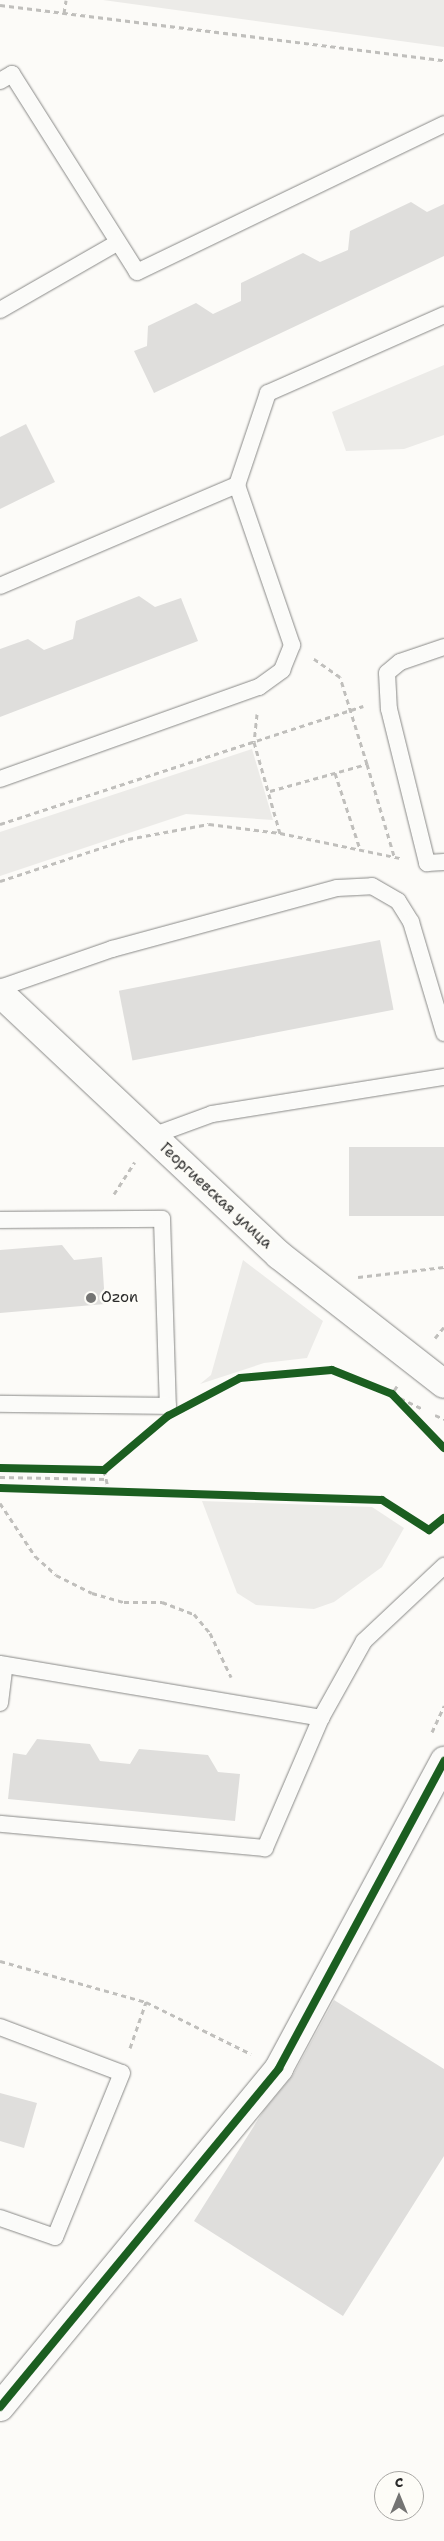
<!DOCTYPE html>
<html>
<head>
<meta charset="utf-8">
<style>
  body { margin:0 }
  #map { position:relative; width:444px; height:2541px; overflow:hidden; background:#fcfbf8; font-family:"Shantell Sans",sans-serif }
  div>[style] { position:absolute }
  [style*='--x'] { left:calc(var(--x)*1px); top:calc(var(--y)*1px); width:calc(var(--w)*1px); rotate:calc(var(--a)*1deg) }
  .green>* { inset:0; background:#ecebe8 }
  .building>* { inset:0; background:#dfdedc; transform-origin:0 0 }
  .path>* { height:3px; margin-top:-1.5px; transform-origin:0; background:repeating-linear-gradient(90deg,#c0bfbc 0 5px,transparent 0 9px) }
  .roads { filter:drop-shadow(0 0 1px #898987) drop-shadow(0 0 1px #898987) }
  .service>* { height:16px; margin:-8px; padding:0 8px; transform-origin:8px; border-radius:8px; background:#fbfbf9 }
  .minor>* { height:28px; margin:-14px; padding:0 14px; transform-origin:14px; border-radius:14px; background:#fbfbf9 }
  .cycleway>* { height:8px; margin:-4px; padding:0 4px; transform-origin:4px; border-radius:4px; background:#1b5e20 }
  .dots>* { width:14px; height:14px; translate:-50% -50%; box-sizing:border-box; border:2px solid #fdfcf7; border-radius:50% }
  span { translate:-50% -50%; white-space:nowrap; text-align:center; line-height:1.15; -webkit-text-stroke:5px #fdfcf7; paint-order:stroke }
  .street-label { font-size:15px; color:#2b2b2b }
  .poi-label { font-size:15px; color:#2b2b2b }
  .left { translate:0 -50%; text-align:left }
  .north { position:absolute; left:374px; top:2471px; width:50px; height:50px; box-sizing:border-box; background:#fdfcf7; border:1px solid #a9a8a5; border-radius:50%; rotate:0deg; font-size:14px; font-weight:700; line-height:20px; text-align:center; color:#2b2b2b }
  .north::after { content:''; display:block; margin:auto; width:18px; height:22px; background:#747473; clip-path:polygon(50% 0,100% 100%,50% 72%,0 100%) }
</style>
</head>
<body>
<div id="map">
  <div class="green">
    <i style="clip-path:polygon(103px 0,444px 0,444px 47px)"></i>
    <i style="clip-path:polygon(444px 365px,444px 435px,404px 449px,346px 451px,332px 412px)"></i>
    <i style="clip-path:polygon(252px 749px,273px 820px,186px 814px,0 876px,0 832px)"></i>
    <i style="clip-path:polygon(243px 1260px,323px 1321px,307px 1358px,264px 1363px,200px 1384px,211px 1375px)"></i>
    <i style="clip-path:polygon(202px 1501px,372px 1507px,404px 1528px,382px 1567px,334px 1602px,314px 1609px,256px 1605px,237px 1593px)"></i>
  </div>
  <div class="building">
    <i style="clip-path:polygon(411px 202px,427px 212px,444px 204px,444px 256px,154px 393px,134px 351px,147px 346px,148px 326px,196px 303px,213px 314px,241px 301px,241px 283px,303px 253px,320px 262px,348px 250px,350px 231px)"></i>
    <i style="clip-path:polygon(26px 424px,55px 482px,0 509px,0 437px)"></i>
    <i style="clip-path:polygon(139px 596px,155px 607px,181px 598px,198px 641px,0 717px,0 649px,28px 639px,44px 650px,73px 639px,76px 621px)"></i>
    <i style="left:380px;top:940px;width:71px;height:266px;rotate:79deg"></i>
    <i style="left:444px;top:1147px;width:69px;height:95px;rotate:90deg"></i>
    <i style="clip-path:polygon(62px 1245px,74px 1260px,102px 1257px,105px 1304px,0 1313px,0 1250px)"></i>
    <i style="clip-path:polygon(37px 1739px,90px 1744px,100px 1761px,130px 1764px,139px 1749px,208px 1755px,218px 1772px,240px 1774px,235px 1821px,8px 1799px,13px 1753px,26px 1755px)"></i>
    <i style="clip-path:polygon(334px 2000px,444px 2069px,444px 2156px,343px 2316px,194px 2221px,264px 2110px,293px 2075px)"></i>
    <i style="clip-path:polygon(0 2093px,37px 2103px,24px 2148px,0 2141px)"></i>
  </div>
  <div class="path">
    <i style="--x:0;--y:5;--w:447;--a:7.1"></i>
    <i style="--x:64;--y:13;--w:13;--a:-81"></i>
    <i style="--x:257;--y:714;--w:28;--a:96"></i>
    <i style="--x:254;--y:742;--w:95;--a:74.1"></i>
    <i style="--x:367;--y:764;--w:96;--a:73.6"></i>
    <i style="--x:335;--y:773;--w:80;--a:71.8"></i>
    <i style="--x:270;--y:791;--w:101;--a:-15.6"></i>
    <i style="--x:367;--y:764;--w:91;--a:-107.2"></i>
    <i style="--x:340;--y:677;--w:32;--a:-145"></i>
    <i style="--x:0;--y:824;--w:382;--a:-18"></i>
    <i style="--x:0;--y:881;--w:135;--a:-18.2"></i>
    <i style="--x:128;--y:839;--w:82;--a:-10.5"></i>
    <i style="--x:209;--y:824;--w:72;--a:7.2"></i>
    <i style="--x:280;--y:833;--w:123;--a:11.8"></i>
    <i style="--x:114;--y:1194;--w:38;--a:-57"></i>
    <i style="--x:358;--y:1277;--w:87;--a:-6.6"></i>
    <i style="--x:435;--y:1338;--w:14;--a:-51"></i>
    <i style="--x:397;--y:1386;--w:9;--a:122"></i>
    <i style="--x:392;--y:1394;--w:34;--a:26"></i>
    <i style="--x:435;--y:1415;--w:10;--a:24"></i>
    <i style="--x:104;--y:1470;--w:22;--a:77"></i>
    <i style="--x:0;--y:1477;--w:107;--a:1.1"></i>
    <i style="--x:0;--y:1503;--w:64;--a:56.6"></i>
    <i style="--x:35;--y:1556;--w:28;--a:42"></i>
    <i style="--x:56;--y:1575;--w:40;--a:26.6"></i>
    <i style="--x:92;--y:1593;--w:33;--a:16"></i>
    <i style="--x:124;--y:1602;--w:38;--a:0"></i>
    <i style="--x:162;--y:1602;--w:34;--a:21"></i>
    <i style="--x:194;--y:1614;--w:25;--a:50"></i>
    <i style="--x:210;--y:1633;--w:49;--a:64.5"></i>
    <i style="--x:432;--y:1732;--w:29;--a:-65"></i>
    <i style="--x:0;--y:1961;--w:152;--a:15.7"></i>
    <i style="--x:146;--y:2002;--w:117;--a:26.3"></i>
    <i style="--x:130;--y:2048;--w:49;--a:-70.8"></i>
  </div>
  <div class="roads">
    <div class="service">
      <i style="--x:0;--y:81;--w:14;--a:-30"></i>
      <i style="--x:12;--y:74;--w:234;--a:57.7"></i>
      <i style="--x:137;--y:272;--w:341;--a:-25.7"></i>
      <i style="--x:0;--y:310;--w:135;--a:-29.8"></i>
      <i style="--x:0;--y:586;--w:258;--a:-23.1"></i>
      <i style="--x:237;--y:485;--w:97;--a:-71.4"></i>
      <i style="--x:268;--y:393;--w:193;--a:-23.9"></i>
      <i style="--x:444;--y:647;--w:46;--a:161.2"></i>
      <i style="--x:400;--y:662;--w:17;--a:140"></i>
      <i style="--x:387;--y:673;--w:36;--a:87"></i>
      <i style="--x:389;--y:709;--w:159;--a:76.1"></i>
      <i style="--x:427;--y:863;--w:17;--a:-3"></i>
      <i style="--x:0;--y:779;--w:275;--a:-19.6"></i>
      <i style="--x:259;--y:687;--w:29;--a:-36"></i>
      <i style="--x:282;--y:670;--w:27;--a:-68"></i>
      <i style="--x:292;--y:645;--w:169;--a:-109"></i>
      <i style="--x:0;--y:988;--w:119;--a:-19.2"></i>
      <i style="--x:112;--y:949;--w:233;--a:-15.2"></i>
      <i style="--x:337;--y:888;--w:35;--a:-3"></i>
      <i style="--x:372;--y:886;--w:30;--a:30"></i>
      <i style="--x:398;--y:901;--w:25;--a:58"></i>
      <i style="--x:411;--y:922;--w:116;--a:73.4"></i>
      <i style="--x:152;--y:1136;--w:64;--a:-20.1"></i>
      <i style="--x:212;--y:1114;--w:235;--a:-9.1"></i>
      <i style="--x:0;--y:1220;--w:162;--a:-0.4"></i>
      <i style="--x:162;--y:1219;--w:187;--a:88.2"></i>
      <i style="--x:168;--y:1406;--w:168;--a:-179.3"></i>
      <i style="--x:0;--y:1664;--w:326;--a:9.5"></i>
      <i style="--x:321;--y:1718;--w:142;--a:113.3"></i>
      <i style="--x:265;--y:1848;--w:266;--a:-174.8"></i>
      <i style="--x:0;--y:1703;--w:38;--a:-83"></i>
      <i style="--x:321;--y:1718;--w:88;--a:-60.8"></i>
      <i style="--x:364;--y:1641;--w:110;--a:-43.2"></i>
      <i style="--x:0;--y:2027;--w:130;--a:20.7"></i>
      <i style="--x:122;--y:2073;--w:177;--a:112.2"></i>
      <i style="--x:55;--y:2237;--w:58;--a:-160.9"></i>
    </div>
    <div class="minor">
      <i style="--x:0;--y:993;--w:383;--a:43.2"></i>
      <i style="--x:279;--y:1255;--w:209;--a:38"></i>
      <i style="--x:0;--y:2407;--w:439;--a:-50.5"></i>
      <i style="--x:279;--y:2068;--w:349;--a:-61.7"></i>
    </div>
  </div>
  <div class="cycleway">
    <i style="--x:0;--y:1468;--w:104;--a:1.1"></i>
    <i style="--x:104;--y:1470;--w:84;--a:-40.2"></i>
    <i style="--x:168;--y:1416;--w:81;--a:-27.8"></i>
    <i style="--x:240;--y:1378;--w:92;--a:-5"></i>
    <i style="--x:332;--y:1370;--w:65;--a:21.8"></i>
    <i style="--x:392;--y:1394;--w:75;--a:46.1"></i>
    <i style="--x:0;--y:1488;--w:382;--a:1.8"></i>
    <i style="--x:382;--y:1500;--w:56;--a:32.6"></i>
    <i style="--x:429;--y:1530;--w:19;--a:-39"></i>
    <i style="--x:0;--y:2407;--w:439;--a:-50.5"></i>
    <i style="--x:279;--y:2068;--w:349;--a:-61.7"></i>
  </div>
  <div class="dots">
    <i style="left:91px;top:1298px;background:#747473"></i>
  </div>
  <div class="street-label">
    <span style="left:216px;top:1196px;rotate:43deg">Георгиевская улица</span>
  </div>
  <div class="poi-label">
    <span class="left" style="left:101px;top:1298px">Ozon</span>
  </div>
  <div class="north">С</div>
</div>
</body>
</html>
